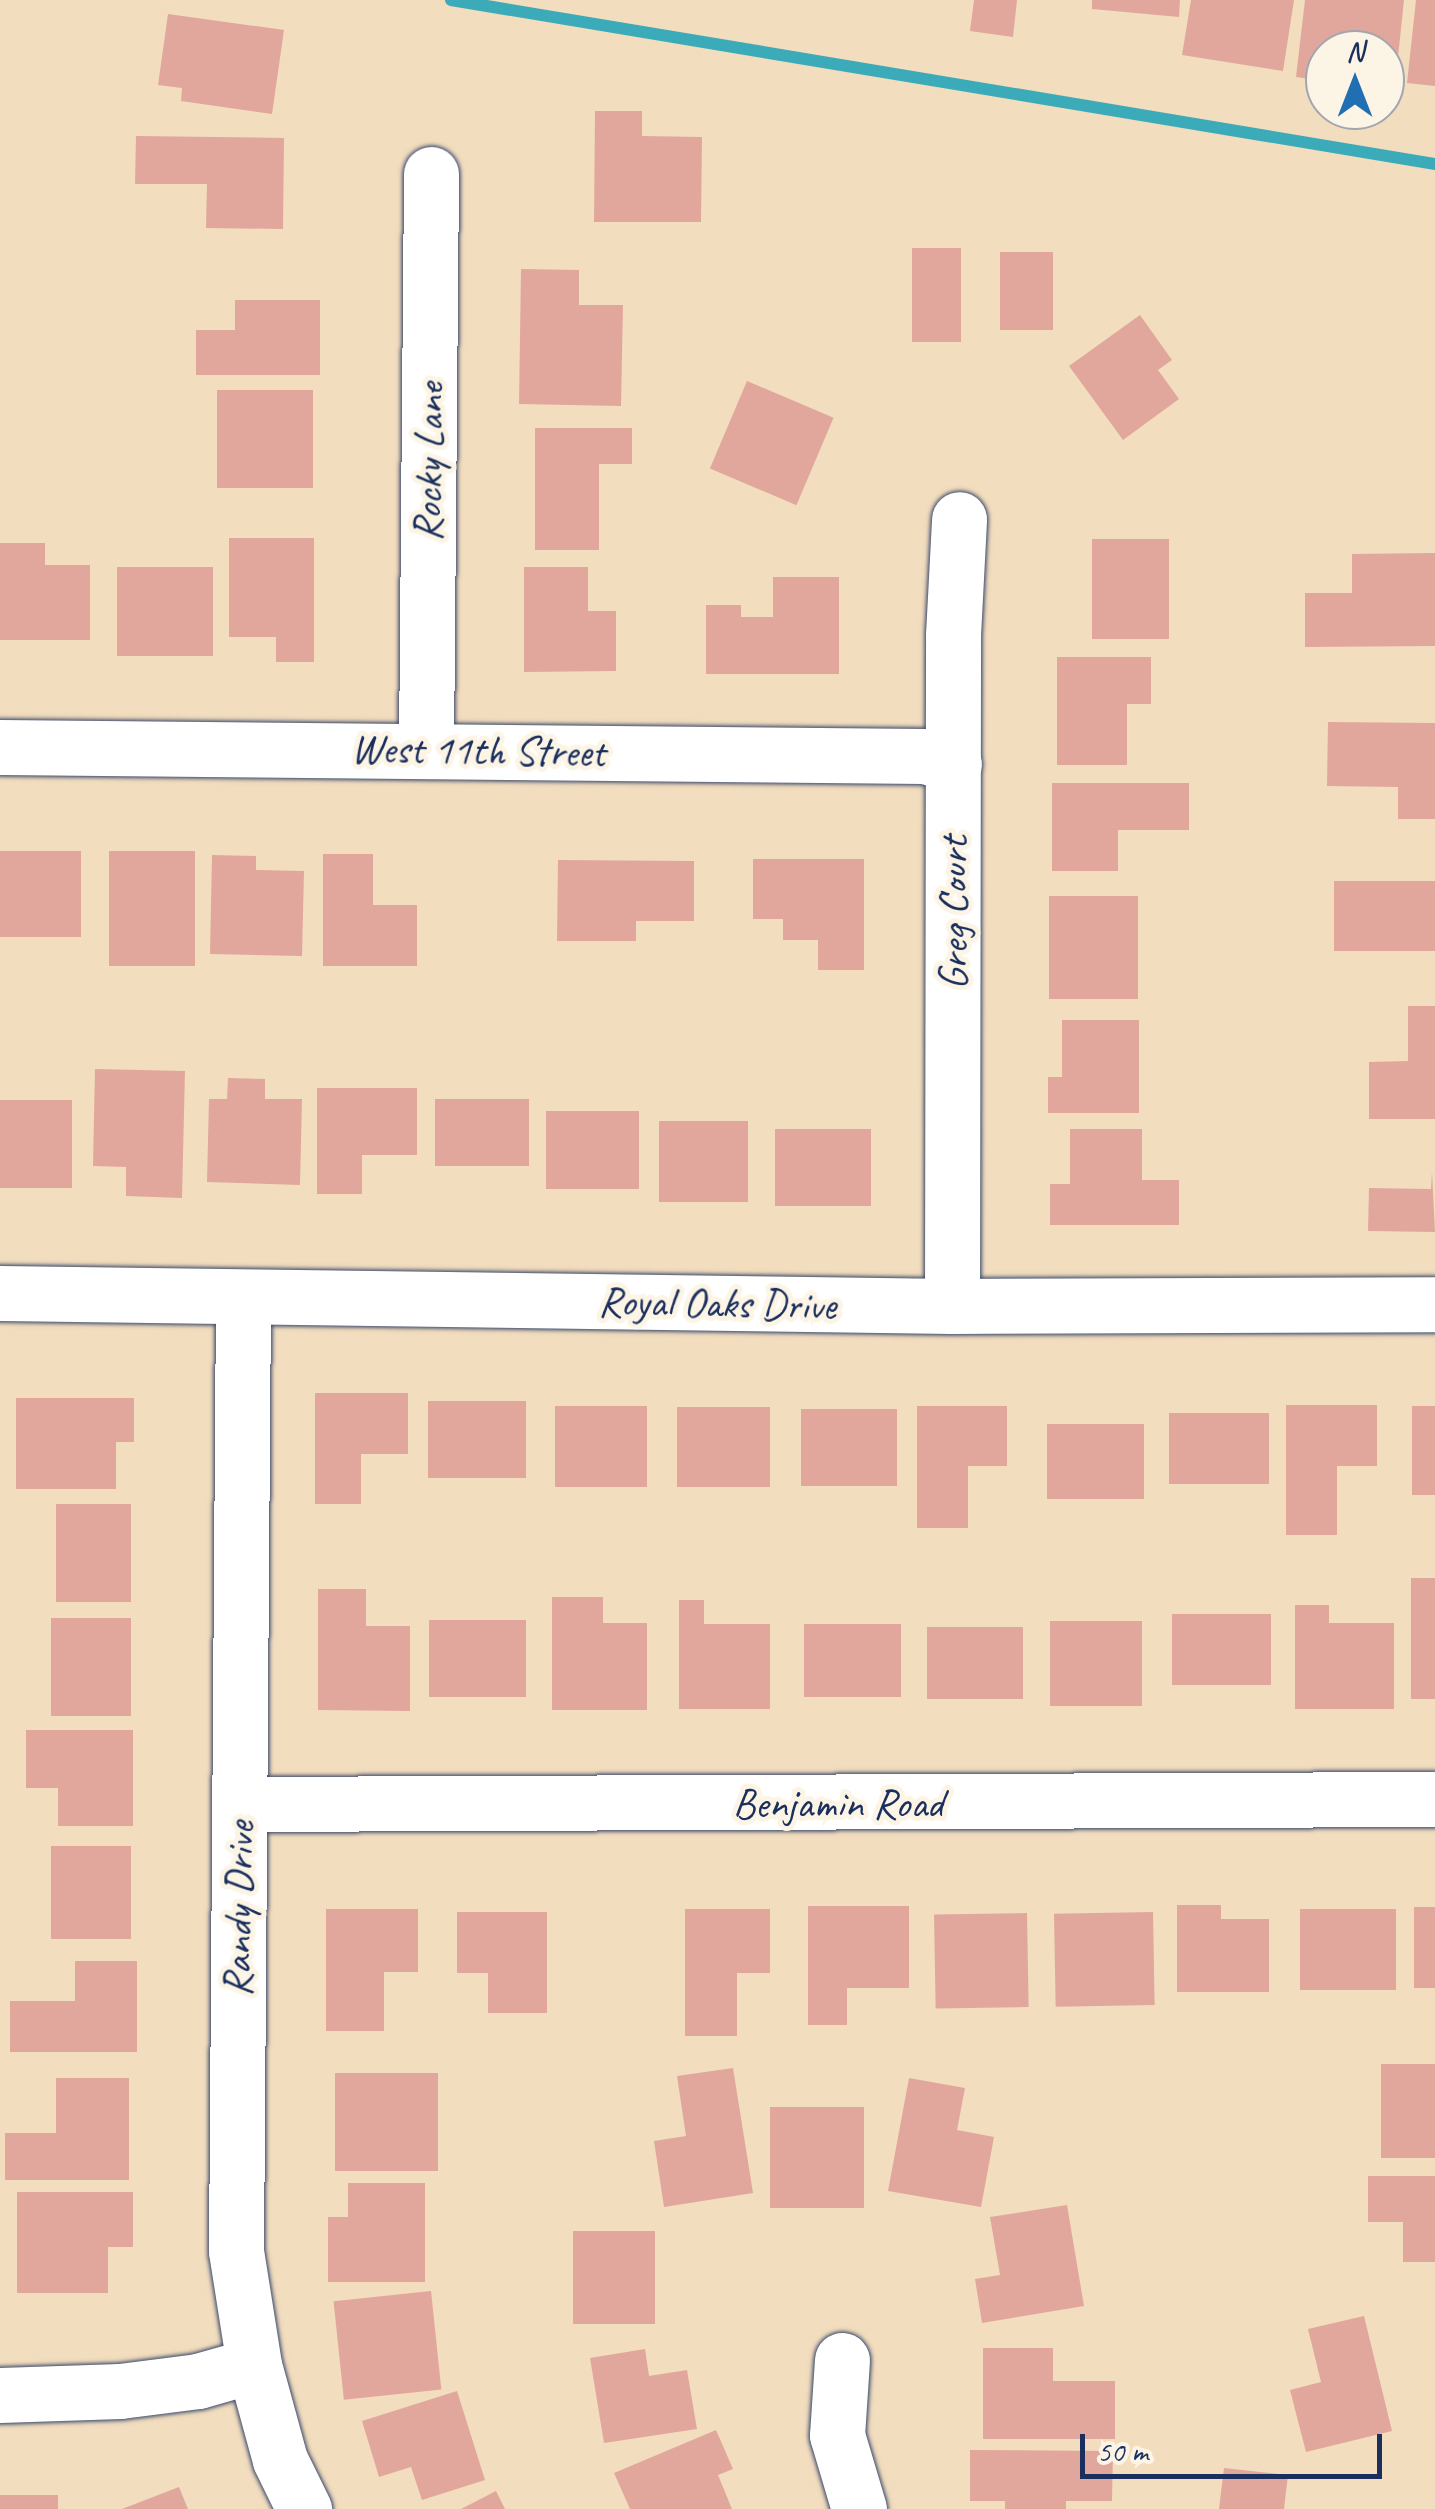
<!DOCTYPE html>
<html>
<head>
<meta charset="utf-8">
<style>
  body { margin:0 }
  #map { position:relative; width:1435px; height:2509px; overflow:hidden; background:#f2ddbe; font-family:Caveat,sans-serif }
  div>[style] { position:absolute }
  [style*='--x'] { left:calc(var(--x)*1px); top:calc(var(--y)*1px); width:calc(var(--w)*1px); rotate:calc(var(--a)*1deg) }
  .stream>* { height:12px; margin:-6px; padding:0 6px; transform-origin:6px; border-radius:6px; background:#3baab9 }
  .building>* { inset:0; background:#e1a79d; transform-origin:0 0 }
  .roads { filter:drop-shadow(0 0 2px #3b496c) drop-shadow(0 0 2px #3b496c) }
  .minor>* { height:55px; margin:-27.5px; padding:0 27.5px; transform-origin:27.5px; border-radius:27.5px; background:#fff }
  span { translate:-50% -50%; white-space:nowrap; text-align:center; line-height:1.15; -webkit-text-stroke:10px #fcf5e5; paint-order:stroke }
  .street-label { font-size:42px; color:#1b2f5e }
  .north { position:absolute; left:1305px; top:30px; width:100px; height:100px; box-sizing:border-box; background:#fcf5e5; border:2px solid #a2a6af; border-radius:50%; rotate:0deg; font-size:28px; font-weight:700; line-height:40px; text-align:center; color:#1b2f5e }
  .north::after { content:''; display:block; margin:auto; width:35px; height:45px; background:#1f6fb2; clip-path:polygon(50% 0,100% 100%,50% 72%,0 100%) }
  .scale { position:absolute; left:1080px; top:2434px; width:302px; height:45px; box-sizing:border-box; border:5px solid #1b2f5e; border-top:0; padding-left:12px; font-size:30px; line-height:35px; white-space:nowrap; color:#1b2f5e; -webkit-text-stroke:8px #fcf5e5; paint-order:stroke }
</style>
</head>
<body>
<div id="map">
  <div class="stream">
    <i style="--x:451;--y:0;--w:998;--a:9.46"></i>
  </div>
  <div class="building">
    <i style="clip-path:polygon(974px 0,1017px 0,1013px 37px,970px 31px)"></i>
    <i style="clip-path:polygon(1092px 0,1180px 0,1179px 17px,1092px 9px)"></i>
    <i style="clip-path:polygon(1191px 0,1294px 0,1283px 71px,1182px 55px)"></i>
    <i style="clip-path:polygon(1305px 0,1404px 0,1398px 57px,1385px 56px,1385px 50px,1325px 50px,1325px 81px,1296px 77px)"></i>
    <i style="clip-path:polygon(1416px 0,1435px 0,1435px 86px,1407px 83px)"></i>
    <i style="clip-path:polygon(168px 14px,284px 30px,272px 114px,181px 101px,182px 88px,158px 85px)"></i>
    <i style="clip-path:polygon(595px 111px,642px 111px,642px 136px,702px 137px,701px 222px,594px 222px)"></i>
    <i style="clip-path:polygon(136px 136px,284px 138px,283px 229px,206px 228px,207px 184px,135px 184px)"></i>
    <i style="left:912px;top:248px;width:49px;height:94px"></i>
    <i style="left:1000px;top:252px;width:53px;height:78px"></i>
    <i style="clip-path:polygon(521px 269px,579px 270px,579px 305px,623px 305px,621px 406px,519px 404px)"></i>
    <i style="clip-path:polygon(235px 300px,320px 300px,320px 375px,196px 375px,196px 330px,235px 330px)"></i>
    <i style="clip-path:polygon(1140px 315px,1172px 360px,1158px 370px,1179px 399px,1123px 440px,1069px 366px)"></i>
    <i style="left:747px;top:381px;width:94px;height:95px;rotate:23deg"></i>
    <i style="left:217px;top:390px;width:96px;height:98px"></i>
    <i style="clip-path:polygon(535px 428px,632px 428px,632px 464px,599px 464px,599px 550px,535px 550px)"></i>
    <i style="clip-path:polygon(229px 538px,314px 538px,314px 662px,276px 662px,276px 637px,229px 637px)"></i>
    <i style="left:1092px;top:539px;width:77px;height:100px"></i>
    <i style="clip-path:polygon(0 543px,45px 543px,45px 565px,90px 565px,90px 640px,0 640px)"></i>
    <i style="clip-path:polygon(1435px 553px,1435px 646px,1305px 647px,1305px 593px,1352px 593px,1352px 554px)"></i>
    <i style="left:117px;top:567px;width:96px;height:89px"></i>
    <i style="clip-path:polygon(524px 567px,588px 567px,588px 611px,616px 611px,616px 671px,524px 672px)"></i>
    <i style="clip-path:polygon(773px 577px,839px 577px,839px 674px,706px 674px,706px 605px,741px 605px,741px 617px,773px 617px)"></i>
    <i style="clip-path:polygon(1057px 657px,1151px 657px,1151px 704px,1127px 704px,1127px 765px,1057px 765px)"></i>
    <i style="clip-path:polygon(1328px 722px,1435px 723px,1435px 819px,1398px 819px,1398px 787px,1327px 786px)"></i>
    <i style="clip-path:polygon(1052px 783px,1189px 783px,1189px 830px,1118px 830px,1118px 871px,1052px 871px)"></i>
    <i style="left:0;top:851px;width:81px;height:86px"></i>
    <i style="left:109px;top:851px;width:86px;height:115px"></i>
    <i style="clip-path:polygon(323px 854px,373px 854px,373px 905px,417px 905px,417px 966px,323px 966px)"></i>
    <i style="clip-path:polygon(212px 855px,256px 856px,256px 870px,304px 871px,302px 956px,210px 954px)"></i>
    <i style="clip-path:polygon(753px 859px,864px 859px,864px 970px,818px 970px,818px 940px,783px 940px,783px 919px,753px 919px)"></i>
    <i style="clip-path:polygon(558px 860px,694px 861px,694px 921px,636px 921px,636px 941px,557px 941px)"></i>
    <i style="left:1334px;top:881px;width:101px;height:70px"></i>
    <i style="left:1049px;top:896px;width:89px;height:103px"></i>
    <i style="clip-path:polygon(1408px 1006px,1435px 1006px,1435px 1119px,1369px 1119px,1369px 1062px,1408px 1061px)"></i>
    <i style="clip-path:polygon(1062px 1020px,1139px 1020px,1139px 1113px,1048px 1113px,1048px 1077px,1062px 1077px)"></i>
    <i style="clip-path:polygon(95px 1069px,185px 1071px,182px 1198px,126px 1196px,126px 1167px,93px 1166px)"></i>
    <i style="clip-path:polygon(228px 1078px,265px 1079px,265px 1099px,302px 1099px,300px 1185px,207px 1182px,209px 1099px,227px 1099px)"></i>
    <i style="clip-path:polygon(317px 1088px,417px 1088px,417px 1155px,362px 1155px,362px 1194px,317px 1194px)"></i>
    <i style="left:435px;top:1099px;width:94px;height:67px"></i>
    <i style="left:0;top:1100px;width:72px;height:88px"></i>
    <i style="left:546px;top:1111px;width:93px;height:78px"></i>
    <i style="left:659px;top:1121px;width:89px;height:81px"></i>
    <i style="left:775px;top:1129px;width:96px;height:77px"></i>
    <i style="clip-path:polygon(1070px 1129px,1142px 1129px,1142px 1180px,1179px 1180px,1179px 1225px,1050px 1225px,1050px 1184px,1070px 1184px)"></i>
    <i style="clip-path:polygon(1432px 1172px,1435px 1232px,1368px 1231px,1369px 1188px,1431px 1189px)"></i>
    <i style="clip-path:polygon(315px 1393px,408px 1393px,408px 1454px,361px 1454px,361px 1504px,315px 1504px)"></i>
    <i style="clip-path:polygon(16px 1398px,134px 1398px,134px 1442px,116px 1442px,116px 1489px,16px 1489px)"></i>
    <i style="left:428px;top:1401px;width:98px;height:77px"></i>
    <i style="clip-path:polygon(1286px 1405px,1377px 1405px,1377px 1466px,1337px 1466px,1337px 1535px,1286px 1535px)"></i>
    <i style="left:555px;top:1406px;width:92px;height:81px"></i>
    <i style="clip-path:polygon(917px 1406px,1007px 1406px,1007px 1466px,968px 1466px,968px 1528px,917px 1528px)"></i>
    <i style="left:1412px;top:1406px;width:23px;height:89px"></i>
    <i style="left:677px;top:1407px;width:93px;height:80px"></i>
    <i style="left:801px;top:1409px;width:96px;height:77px"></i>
    <i style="left:1169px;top:1413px;width:100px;height:71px"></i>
    <i style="left:1047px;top:1424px;width:97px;height:75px"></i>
    <i style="left:56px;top:1504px;width:75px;height:98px"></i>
    <i style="left:1411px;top:1578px;width:24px;height:121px"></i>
    <i style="clip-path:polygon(318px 1589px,366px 1589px,366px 1626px,410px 1626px,410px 1711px,318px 1710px)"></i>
    <i style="clip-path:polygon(552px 1597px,603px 1597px,603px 1623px,647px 1623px,647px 1710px,552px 1710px)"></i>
    <i style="clip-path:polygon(679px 1600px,704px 1600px,704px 1624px,770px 1624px,770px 1709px,679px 1709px)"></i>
    <i style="clip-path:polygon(1295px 1605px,1329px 1605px,1329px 1623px,1394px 1623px,1394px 1709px,1295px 1709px)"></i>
    <i style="left:1172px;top:1614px;width:99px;height:71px"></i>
    <i style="left:51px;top:1618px;width:80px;height:98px"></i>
    <i style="left:429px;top:1620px;width:97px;height:77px"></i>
    <i style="left:1050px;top:1621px;width:92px;height:85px"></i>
    <i style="left:804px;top:1624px;width:97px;height:73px"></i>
    <i style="left:927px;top:1627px;width:96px;height:72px"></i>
    <i style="clip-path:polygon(26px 1730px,133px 1730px,133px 1826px,58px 1826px,58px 1788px,26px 1788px)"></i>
    <i style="left:51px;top:1846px;width:80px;height:93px"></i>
    <i style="clip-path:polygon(1177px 1905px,1221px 1905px,1221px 1919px,1269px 1919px,1269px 1992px,1177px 1992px)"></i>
    <i style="clip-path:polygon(808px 1906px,909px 1906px,909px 1988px,847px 1988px,847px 2025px,808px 2025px)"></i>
    <i style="left:1414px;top:1907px;width:21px;height:81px"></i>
    <i style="clip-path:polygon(326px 1909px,418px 1909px,418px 1972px,384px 1972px,384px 2031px,326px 2031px)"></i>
    <i style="clip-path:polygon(685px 1909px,770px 1909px,770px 1973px,737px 1973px,737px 2036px,685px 2036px)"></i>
    <i style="left:1300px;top:1909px;width:96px;height:81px"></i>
    <i style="clip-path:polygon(457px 1912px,547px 1912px,547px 2013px,488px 2013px,488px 1973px,457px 1973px)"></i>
    <i style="left:1153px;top:1912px;width:93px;height:99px;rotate:89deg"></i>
    <i style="left:1027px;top:1913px;width:94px;height:93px;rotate:89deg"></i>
    <i style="clip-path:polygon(75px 1961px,137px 1961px,137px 2052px,10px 2052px,10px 2001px,75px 2001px)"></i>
    <i style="left:1381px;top:2064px;width:54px;height:94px"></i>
    <i style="clip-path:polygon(733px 2068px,753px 2193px,664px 2207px,654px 2141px,686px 2136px,677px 2076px)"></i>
    <i style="left:335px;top:2073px;width:103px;height:98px"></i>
    <i style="clip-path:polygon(56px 2078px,129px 2078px,129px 2180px,5px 2180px,5px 2133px,56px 2133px)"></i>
    <i style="clip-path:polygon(909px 2078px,965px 2088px,957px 2130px,994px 2137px,981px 2207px,888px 2191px)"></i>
    <i style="left:770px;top:2107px;width:94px;height:101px"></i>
    <i style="clip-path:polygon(1368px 2176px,1435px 2176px,1435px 2262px,1403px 2262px,1403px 2222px,1368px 2222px)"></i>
    <i style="clip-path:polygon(348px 2183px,425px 2183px,425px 2282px,328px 2282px,328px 2217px,348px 2217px)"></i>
    <i style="clip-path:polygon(17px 2192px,133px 2192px,133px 2247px,108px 2247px,108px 2293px,17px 2293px)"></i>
    <i style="clip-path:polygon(1067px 2205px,1084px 2306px,982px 2323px,975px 2279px,1000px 2275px,990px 2217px)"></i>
    <i style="left:573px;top:2231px;width:82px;height:93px"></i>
    <i style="left:431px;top:2291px;width:99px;height:98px;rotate:84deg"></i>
    <i style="clip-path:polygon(1364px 2316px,1392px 2431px,1306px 2452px,1290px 2390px,1321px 2382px,1308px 2329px)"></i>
    <i style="clip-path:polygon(983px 2348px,1053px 2348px,1053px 2381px,1115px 2381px,1115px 2439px,983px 2439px)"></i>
    <i style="clip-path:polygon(645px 2349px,649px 2376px,687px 2370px,697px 2429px,604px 2443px,590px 2358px)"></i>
    <i style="clip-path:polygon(457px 2391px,485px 2480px,422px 2500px,411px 2467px,379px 2477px,362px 2421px)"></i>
    <i style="clip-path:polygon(716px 2430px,733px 2469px,718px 2475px,732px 2509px,630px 2509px,614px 2473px)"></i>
    <i style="clip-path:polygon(970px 2450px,1113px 2451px,1112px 2501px,1066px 2501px,1066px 2509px,1005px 2509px,1005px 2501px,970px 2501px)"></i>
    <i style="clip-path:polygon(1224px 2468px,1288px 2475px,1284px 2509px,1219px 2509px)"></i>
    <i style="clip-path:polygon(179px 2487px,188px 2509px,122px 2509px)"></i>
    <i style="clip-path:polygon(496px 2491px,505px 2509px,461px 2509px)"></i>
    <i style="left:0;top:2495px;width:58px;height:14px"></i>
  </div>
  <div class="roads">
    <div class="minor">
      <i style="--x:0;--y:747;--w:924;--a:0.56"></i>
      <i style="--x:924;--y:756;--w:31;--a:15"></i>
      <i style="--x:426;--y:750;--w:576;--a:-89.5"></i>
      <i style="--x:0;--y:1293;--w:952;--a:0.78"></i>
      <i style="--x:952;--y:1306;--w:483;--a:-0.2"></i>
      <i style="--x:243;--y:1298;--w:953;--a:90.42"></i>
      <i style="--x:236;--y:2251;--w:115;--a:81"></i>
      <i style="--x:254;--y:2365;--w:98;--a:74.7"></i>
      <i style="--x:280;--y:2460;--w:55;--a:63.9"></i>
      <i style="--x:952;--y:1306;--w:671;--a:-89.91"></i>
      <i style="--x:953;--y:635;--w:116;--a:-87"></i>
      <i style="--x:240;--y:1804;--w:1195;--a:-0.24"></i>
      <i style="--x:842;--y:2360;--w:75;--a:93.8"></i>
      <i style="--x:837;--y:2435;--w:77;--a:73.4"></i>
      <i style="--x:0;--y:2395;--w:120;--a:-1.9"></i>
      <i style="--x:120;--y:2391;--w:79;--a:-7.3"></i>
      <i style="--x:198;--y:2381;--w:58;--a:-15.9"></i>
    </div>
  </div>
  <div class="street-label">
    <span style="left:429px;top:462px;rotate:-89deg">Rocky Lane</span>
    <span style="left:478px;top:751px;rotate:1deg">West 11th Street</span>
    <span style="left:954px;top:913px;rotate:-90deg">Greg Court</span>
    <span style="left:717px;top:1304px;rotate:1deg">Royal Oaks Drive</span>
    <span style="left:838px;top:1804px">Benjamin Road</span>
    <span style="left:239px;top:1909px;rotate:-89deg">Randy Drive</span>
  </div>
  <div class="north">N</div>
  <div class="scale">50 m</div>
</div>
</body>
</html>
